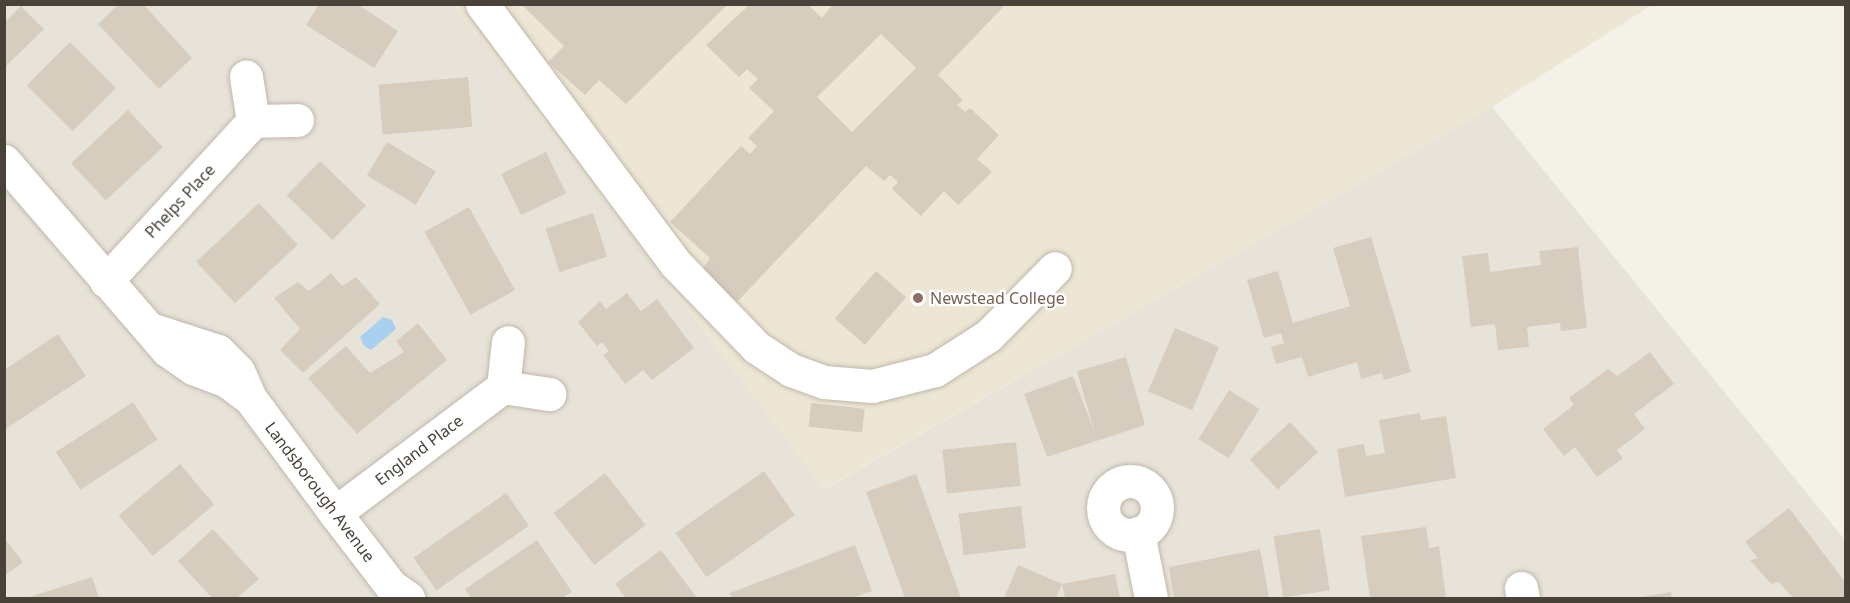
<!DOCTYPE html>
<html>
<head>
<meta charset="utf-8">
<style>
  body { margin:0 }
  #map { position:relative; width:1850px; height:603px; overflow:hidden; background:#f4f1e9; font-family:"Noto Sans",sans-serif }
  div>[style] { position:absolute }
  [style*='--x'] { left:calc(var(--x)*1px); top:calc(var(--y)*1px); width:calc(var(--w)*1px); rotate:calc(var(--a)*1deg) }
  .residential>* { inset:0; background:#e8e3d8 }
  .education>* { inset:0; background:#ede6d4 }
  .water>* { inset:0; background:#a8d0ef }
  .building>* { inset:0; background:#d6cdbf; transform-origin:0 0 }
  .roads { filter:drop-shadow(0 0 2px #c0b9ac) drop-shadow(0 0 2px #c0b9ac) }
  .minor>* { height:33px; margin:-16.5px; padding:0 16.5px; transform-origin:16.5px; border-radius:16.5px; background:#fff }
  .minor>.ring { margin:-16.5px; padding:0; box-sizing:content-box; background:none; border:33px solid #fff; border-radius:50% }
  .dots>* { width:16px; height:16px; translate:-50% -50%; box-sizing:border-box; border:3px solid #fff; border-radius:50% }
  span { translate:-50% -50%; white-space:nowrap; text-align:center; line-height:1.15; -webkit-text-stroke:4.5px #fff; paint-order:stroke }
  .street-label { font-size:16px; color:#484238 }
  .education-label { font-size:16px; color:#785e54 }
  .left { translate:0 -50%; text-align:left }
  .frame { position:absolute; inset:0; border:6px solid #484238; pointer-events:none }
</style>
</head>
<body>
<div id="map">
  <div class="residential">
    <i style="clip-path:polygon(4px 5px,454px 5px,825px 489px,1492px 107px,1845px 540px,1845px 598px,5px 598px)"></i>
  </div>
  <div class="education">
    <i style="clip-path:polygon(454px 5px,1652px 5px,1492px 107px,824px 489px)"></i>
  </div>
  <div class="water">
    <i style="clip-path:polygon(383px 317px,392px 320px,396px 329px,371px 350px,364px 346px,360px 337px)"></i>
  </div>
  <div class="building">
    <i style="clip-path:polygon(119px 4px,143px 4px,192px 58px,159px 89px,98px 24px)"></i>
    <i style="clip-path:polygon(319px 4px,357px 4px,398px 31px,374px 68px,306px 25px)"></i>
    <i style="clip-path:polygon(521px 4px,728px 4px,626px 104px,599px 80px,585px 95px,548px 62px,564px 46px)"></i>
    <i style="clip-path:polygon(evenodd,750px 4px,807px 4px,822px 18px,833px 4px,1006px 4px,938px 75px,963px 100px,957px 105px,965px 112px,970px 108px,999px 135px,977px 159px,992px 172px,958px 205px,944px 191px,921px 216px,892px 189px,898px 182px,890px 175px,884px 181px,866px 166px,735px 304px,701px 271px,710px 258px,670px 222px,741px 146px,750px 154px,757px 146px,748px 138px,774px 111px,749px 88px,758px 79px,747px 69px,739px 77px,706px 45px,750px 4px,881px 34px,916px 68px,852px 132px,817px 97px,881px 34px)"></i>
    <i style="clip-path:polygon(21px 6px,44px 29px,4px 68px,4px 23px)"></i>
    <i style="left:70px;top:42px;width:65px;height:61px;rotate:45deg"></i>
    <i style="left:468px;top:77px;width:50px;height:90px;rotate:85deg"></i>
    <i style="left:128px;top:110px;width:51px;height:78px;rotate:47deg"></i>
    <i style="left:387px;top:142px;width:57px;height:39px;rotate:31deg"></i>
    <i style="left:546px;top:152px;width:46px;height:50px;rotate:64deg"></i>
    <i style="left:320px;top:161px;width:64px;height:48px;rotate:44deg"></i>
    <i style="left:259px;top:203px;width:57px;height:86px;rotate:47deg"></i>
    <i style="left:469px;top:207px;width:95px;height:51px;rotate:61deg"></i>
    <i style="left:593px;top:213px;width:46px;height:50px;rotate:72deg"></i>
    <i style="clip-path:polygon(1371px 237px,1411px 372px,1384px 380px,1382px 373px,1361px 379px,1357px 362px,1308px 377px,1302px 357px,1276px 364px,1271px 347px,1284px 343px,1281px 333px,1264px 338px,1247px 280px,1278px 271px,1293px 323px,1350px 306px,1333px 248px)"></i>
    <i style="clip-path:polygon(1578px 247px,1587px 328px,1561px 331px,1560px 323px,1527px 327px,1529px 347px,1498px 350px,1495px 324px,1471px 327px,1462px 256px,1488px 253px,1490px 272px,1541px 265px,1539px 251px)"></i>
    <i style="left:876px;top:271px;width:40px;height:63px;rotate:41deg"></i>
    <i style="clip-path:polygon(331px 273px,342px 286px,356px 277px,380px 304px,303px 373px,280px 350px,300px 329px,274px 298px,298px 282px,309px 291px)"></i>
    <i style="clip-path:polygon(627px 293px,641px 311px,657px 299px,694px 348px,652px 380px,643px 370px,625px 384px,603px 355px,609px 351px,602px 342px,597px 346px,578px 322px,600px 301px,606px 309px)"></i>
    <i style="clip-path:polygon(418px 323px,447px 360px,357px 434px,308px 378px,346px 346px,370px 373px,404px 352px,396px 341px)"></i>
    <i style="left:1175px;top:328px;width:48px;height:69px;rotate:23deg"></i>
    <i style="clip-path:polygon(58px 334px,86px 376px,4px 430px,4px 370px)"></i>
    <i style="clip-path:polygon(1650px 352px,1674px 384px,1634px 414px,1645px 429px,1617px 450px,1623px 458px,1597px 477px,1575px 447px,1564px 456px,1543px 429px,1574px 405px,1569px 398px,1608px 369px,1617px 376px)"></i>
    <i style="clip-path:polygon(1126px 357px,1145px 425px,1047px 457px,1024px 394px,1073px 376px,1095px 434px,1077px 371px)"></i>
    <i style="left:1229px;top:390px;width:36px;height:58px;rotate:32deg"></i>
    <i style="left:133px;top:402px;width:45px;height:92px;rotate:57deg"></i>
    <i style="left:811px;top:403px;width:54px;height:24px;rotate:6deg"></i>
    <i style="clip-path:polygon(1420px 413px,1421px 420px,1446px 416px,1456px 478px,1345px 497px,1337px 449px,1364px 444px,1366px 456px,1385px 453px,1379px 420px)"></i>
    <i style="left:1290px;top:422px;width:41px;height:55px;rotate:47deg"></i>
    <i style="left:1016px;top:442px;width:44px;height:74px;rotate:84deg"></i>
    <i style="left:180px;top:464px;width:53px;height:80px;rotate:50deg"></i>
    <i style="left:764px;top:471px;width:54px;height:108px;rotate:55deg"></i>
    <i style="left:605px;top:473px;width:66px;height:65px;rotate:52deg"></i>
    <i style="clip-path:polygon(916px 474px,961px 598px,905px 598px,866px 492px)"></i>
    <i style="left:506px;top:493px;width:40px;height:113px;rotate:55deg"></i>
    <i style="left:1021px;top:506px;width:42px;height:63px;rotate:83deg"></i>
    <i style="clip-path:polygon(1789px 508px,1846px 583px,1846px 598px,1793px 598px,1779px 582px,1771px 584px,1750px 560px,1758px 558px,1745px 542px)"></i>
    <i style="clip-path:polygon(1426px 527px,1429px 548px,1439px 546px,1446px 598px,1370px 598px,1361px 536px)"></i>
    <i style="clip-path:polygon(213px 529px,259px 579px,237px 598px,212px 598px,178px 561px)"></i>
    <i style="left:1320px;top:529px;width:62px;height:47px;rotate:81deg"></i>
    <i style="clip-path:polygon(4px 538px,23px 562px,4px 576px)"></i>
    <i style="clip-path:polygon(537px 540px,572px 592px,562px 598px,471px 598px,465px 589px)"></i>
    <i style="clip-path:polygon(855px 545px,872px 591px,852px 598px,732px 598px,730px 593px)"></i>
    <i style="clip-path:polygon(1260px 549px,1269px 598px,1174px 598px,1169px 567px)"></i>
    <i style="clip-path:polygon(661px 550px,697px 598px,626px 598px,615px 584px)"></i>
    <i style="clip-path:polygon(1018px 565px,1062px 584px,1056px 598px,1004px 598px)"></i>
    <i style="clip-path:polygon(1115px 574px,1120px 598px,1065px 598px,1062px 584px)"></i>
    <i style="clip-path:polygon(92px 577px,99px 598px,26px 598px)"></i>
    <i style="clip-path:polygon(1671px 592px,1672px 598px,1640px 598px,1640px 597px)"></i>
  </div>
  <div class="roads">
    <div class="minor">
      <i style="--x:482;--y:4;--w:323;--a:53.3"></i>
      <i style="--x:675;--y:263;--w:117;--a:46"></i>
      <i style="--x:756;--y:347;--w:42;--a:33.3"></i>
      <i style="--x:791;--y:370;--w:35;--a:20"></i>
      <i style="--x:824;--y:382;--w:48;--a:4.8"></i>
      <i style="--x:872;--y:386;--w:65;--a:-14.3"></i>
      <i style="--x:935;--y:370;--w:63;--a:-32.7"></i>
      <i style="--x:988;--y:336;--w:95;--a:-45.4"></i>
      <i style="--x:253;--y:121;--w:44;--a:-1.3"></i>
      <i style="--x:4;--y:161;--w:250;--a:49.2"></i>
      <i style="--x:167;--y:350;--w:32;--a:35"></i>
      <i style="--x:193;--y:368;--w:36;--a:21"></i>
      <i style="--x:227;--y:381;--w:25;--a:37"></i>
      <i style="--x:106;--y:281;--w:217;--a:-47.4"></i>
      <i style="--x:253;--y:121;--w:45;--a:-99"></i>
      <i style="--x:153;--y:330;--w:68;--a:17.9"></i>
      <i style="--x:218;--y:351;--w:28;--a:45"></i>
      <i style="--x:238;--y:371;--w:30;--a:66"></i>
      <i style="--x:250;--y:398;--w:143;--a:53.5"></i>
      <i style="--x:335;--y:513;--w:92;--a:52.5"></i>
      <i style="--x:391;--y:586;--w:21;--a:35"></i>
      <i style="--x:503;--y:387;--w:45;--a:-83.7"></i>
      <i class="ring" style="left:1103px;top:481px;width:21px;height:21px"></i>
      <i style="--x:335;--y:513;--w:210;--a:-36.9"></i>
      <i style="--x:503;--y:387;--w:47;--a:8.7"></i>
      <i style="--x:1138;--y:533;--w:66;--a:78.7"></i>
      <i style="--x:1521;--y:588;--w:10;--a:79"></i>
    </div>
  </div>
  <div class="dots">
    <i style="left:918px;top:298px;background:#8d6e63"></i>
  </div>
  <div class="street-label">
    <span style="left:180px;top:201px;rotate:-47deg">Phelps Place</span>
    <span style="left:419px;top:450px;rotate:-37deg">England Place</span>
    <span style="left:320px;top:492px;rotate:53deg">Landsborough Avenue</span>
  </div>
  <div class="education-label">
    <span class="left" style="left:930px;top:298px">Newstead College</span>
  </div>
  <div class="frame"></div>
</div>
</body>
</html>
